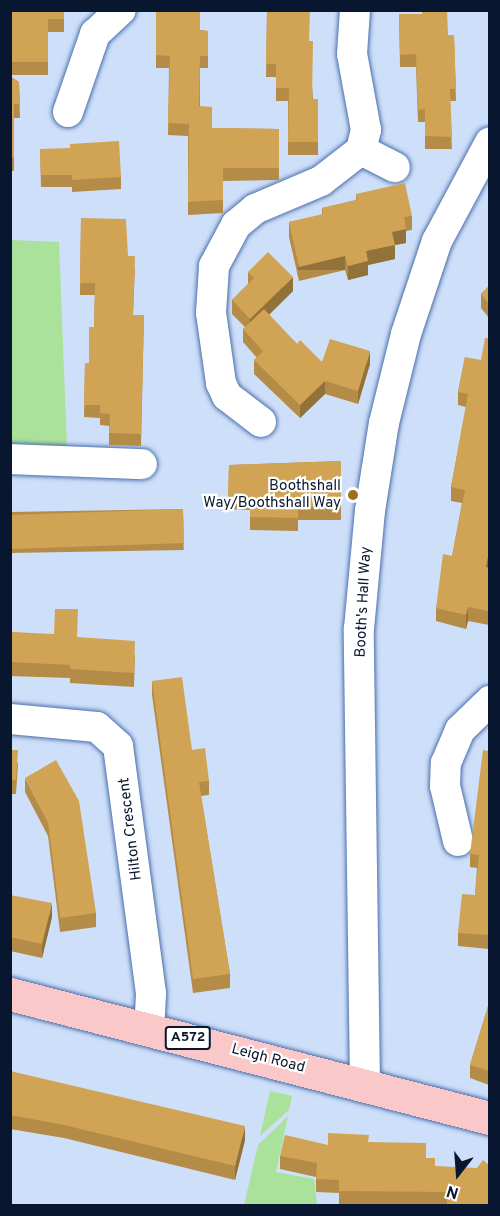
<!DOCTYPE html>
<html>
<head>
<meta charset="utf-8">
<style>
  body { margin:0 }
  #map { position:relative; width:500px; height:1216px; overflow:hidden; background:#cedffa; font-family:Overpass,sans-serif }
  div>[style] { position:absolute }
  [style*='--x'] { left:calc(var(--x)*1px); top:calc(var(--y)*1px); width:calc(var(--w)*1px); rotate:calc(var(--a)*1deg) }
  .green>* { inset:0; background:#abe29b }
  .roads { filter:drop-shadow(0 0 2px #4a70ab) drop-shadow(0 0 2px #4a70ab) }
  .minor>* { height:30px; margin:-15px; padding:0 15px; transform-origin:15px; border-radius:15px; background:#fff }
  .primary>* { height:33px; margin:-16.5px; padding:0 16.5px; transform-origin:16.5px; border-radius:16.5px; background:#fac8c8 }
  .wall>* { inset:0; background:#b48c48; transform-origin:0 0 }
  .shaded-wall>* { inset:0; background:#92723b; transform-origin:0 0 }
  .building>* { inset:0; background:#d1a354; transform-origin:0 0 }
  .dots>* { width:16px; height:16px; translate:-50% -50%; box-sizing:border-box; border:3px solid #fff; border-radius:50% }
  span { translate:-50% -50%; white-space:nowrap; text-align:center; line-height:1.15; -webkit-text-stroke:4.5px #fff; paint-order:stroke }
  .shield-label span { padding:2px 4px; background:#fff; border:2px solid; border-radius:4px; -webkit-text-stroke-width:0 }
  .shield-label { font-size:14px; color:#08172f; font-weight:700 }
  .poi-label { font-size:15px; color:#08172f }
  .right { translate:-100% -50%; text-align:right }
  .street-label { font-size:15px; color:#08172f }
  .frame { position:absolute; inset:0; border:12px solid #08172f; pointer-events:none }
  .north { position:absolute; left:428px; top:1144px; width:60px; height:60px; -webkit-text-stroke:4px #fff; paint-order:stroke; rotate:197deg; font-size:16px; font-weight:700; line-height:24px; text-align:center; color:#08172f }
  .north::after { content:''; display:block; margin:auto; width:21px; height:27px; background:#08172f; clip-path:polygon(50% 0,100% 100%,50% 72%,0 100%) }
</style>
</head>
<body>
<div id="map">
  <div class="green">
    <i style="clip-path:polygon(11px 240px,59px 242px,67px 448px,11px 448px)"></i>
    <i style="clip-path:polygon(270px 1091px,292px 1096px,289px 1110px,260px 1136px)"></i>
    <i style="clip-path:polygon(288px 1116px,276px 1172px,314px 1179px,317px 1205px,244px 1205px,258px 1145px)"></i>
  </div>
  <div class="roads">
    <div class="minor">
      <i style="--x:68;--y:112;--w:83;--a:-70.9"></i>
      <i style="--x:95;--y:34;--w:35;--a:-43"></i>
      <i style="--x:361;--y:150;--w:38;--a:27"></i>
      <i style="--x:261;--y:422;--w:43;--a:-142.6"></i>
      <i style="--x:227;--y:396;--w:14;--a:-115"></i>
      <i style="--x:221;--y:383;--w:71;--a:-98.1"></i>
      <i style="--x:211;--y:313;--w:47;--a:-86.3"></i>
      <i style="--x:214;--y:266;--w:47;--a:-61.8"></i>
      <i style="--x:236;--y:225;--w:25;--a:-40"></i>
      <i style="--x:255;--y:209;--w:72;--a:-23"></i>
      <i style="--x:321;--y:181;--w:51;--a:-37.8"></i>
      <i style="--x:361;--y:150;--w:21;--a:-76"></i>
      <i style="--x:366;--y:130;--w:77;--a:-100.4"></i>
      <i style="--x:352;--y:54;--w:44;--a:-86.1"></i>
      <i style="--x:10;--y:459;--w:132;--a:2.2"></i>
      <i style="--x:10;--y:719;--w:87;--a:5.3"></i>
      <i style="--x:97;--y:727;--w:28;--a:42"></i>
      <i style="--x:118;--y:746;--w:250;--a:82.4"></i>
      <i style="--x:151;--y:994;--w:34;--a:93"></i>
      <i style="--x:458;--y:841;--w:57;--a:-103.3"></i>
      <i style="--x:445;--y:786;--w:23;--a:-88"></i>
      <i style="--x:446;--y:763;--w:36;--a:-67"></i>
      <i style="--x:460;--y:730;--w:42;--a:-44"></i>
      <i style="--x:365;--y:1084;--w:455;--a:-90.8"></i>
      <i style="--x:359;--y:629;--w:119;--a:-84.7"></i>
      <i style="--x:370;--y:511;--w:89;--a:-81"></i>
      <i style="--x:384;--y:423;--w:92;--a:-76.1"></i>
      <i style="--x:406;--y:334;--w:98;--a:-71.6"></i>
      <i style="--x:437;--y:241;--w:112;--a:-61.8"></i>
    </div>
    <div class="primary">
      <i style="--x:10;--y:994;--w:496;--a:14.5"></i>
    </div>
  </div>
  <div class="wall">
    <i style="clip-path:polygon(10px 10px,64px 10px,64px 32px,48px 32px,48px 75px,10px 75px)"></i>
    <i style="clip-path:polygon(156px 10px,200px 30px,208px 31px,208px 68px,200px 68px,200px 106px,212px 128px,279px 129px,279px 180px,223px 181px,223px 213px,188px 215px,188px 136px,168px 135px,169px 68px,156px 68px)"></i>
    <i style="clip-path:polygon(267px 10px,309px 41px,313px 99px,318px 99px,318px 155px,288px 155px,288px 101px,276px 101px,276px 77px,266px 77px)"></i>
    <i style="clip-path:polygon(399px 14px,422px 14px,448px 35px,454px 35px,456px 101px,450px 101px,452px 149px,425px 149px,425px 122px,418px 122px,416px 67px,400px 67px)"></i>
    <i style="clip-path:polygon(10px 76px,19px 82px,20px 118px,14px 118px,14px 171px,10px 171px)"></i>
    <i style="clip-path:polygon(40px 149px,121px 177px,121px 189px,72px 192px,72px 187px,41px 187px)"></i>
    <i style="clip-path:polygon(356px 194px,412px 216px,412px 230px,406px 231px,406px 243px,395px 245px,395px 259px,368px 265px,368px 275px,348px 280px,345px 270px,299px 281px,289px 237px,289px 222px,322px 215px,322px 208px,356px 200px)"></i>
    <i style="clip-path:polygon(81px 218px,128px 256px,135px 268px,133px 315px,144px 315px,141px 446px,109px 445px,109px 426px,100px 425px,100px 418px,84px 417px,85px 363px,89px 363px,94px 327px,95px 295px,80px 295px)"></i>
    <i style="clip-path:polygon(248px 272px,293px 291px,269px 315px,297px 344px,322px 362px,370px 364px,358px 404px,325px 394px,300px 418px,254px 374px,254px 360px,257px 358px,243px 342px,243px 329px,245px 327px,232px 314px,232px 300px,248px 284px)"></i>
    <i style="clip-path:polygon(489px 286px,489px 318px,481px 308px,481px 294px)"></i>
    <i style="clip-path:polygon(465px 357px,489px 568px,489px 625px,468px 621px,466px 629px,436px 621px,436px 608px,452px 556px,462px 503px,451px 501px,451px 487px,466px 407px,458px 405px,458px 392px)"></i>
    <i style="clip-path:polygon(341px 461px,341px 520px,298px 520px,298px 531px,250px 530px,250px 510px,228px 509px,229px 465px)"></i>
    <i style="left:183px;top:509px;width:41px;height:173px;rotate:89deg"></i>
    <i style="clip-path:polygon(10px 632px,77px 637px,135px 655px,134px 687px,70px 683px,70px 678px,10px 676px)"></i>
    <i style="clip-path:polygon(152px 681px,209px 781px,209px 795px,201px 796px,230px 974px,230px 988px,193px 993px,152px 695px)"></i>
    <i style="clip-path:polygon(10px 750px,18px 764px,16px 794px,10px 794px)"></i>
    <i style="clip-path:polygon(489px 751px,489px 949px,458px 946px,458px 933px,475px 895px,477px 868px,470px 867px,470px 854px)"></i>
    <i style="clip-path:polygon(25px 778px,96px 913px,96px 927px,60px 932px,48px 836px,25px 792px)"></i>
    <i style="clip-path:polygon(10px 895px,52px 917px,42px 958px,10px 951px)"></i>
    <i style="clip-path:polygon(489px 1003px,489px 1085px,470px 1078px,470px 1065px)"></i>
    <i style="clip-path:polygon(10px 1071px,245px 1140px,235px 1180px,64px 1138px,10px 1129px)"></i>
    <i style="clip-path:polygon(369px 1142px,426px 1158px,435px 1166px,489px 1206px,339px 1205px,339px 1193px,316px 1192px,316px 1177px,280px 1169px,280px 1156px,328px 1145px)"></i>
  </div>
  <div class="shaded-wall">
    <i style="clip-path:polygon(406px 229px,406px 243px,395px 245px,395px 259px,368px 265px,368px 275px,348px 280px,348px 266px,392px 232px)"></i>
    <i style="left:345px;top:256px;width:14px;height:47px;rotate:90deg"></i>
    <i style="clip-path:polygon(293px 277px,293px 291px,250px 333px,250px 319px)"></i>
    <i style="clip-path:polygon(370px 351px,370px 364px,358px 404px,358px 391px)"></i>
    <i style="clip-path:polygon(325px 381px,325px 394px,300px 418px,300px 405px)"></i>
    <i style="clip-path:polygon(489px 549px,489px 563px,486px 581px,486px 567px)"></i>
    <i style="clip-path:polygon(468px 607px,468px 621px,466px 629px,466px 615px)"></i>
    <i style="clip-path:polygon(52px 903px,52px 917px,42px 958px,42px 944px)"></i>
    <i style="clip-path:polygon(245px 1126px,245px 1140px,235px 1180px,235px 1166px)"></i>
  </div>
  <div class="building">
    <i style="clip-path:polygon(10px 10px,64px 10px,64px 19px,48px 19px,48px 62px,10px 62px)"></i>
    <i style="clip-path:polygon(156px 10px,200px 10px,200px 30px,208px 31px,208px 56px,200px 56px,199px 106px,212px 107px,212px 128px,279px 129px,279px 168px,223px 168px,223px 200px,188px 202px,189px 124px,168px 123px,170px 56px,156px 55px)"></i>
    <i style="clip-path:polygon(267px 10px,310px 10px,309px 41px,313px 41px,312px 99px,318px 99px,318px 142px,288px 142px,289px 88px,276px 88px,276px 64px,266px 64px)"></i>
    <i style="clip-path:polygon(422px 10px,447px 10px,448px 35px,454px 35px,456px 89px,450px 89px,452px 137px,425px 136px,425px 109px,418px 110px,416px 54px,400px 55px,399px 14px,422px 14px)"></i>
    <i style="clip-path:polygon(10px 76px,19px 82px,20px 104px,14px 104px,14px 157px,10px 157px)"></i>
    <i style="clip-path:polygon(119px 141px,121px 177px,72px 180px,72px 175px,41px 175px,40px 149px,70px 148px,70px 144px)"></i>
    <i style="clip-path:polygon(405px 183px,412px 216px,404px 217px,406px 229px,392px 232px,395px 245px,366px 251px,368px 261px,348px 266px,345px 256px,299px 267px,289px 222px,323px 214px,322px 208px,357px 200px,356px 194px)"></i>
    <i style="clip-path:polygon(81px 218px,126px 219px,128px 256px,135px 256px,133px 315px,144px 315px,141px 434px,109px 433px,110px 414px,100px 413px,100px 405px,84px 405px,85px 363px,89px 363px,89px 327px,94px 327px,95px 283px,80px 283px)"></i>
    <i style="clip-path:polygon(268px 252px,293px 277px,250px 319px,232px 300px,254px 278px,248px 272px)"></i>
    <i style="clip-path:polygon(489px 286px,489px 304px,481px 294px)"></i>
    <i style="clip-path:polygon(264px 309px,297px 344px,300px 340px,322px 362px,330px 339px,370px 351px,358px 391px,325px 381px,300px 405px,254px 360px,263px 351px,243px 329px)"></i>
    <i style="clip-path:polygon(485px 338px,489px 338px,489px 549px,486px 567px,489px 568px,489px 611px,468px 607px,466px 615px,436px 608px,443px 554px,452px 556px,465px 490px,451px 487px,468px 394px,458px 392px,465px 357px,481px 360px)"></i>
    <i style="clip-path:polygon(341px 461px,341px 507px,298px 507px,298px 518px,250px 517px,250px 497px,228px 496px,229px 465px)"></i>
    <i style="left:183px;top:509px;width:34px;height:173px;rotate:88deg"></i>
    <i style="clip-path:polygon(55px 609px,78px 609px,77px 637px,135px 641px,134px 673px,70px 669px,70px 665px,10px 662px,10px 632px,54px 634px)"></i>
    <i style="clip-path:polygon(182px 677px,192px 750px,205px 748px,209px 781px,199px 782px,230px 974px,193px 979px,152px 681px)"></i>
    <i style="clip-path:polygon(10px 750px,18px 750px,16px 780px,10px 780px)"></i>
    <i style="clip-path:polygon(483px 750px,489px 751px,489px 935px,458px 933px,462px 894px,475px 895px,479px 855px,470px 854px)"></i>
    <i style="clip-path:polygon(56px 760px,79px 801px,96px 913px,60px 918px,48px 822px,25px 778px)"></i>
    <i style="clip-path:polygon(10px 895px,52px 903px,42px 944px,10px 937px)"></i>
    <i style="clip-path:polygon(489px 1003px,489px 1071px,470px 1065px)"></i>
    <i style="clip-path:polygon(10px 1071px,245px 1126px,235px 1166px,64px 1125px,10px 1115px)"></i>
    <i style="clip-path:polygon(328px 1133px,369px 1135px,368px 1142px,426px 1143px,426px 1158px,435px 1158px,435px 1166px,477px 1168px,483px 1160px,489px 1165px,489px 1206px,447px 1206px,447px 1192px,339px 1191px,339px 1180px,316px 1179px,317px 1163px,280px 1156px,285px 1135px,328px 1145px)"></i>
  </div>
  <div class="dots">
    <i style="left:353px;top:495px;background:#9b701e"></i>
  </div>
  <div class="shield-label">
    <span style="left:188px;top:1038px">A572</span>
  </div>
  <div class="poi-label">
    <span class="right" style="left:341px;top:495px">Boothshall<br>Way/Boothshall Way</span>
  </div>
  <div class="street-label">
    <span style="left:364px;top:602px;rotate:-87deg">Booth's Hall Way</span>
    <span style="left:131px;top:829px;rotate:-97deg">Hilton Crescent</span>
    <span style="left:268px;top:1059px;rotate:15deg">Leigh Road</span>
  </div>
  <div class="frame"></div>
  <div class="north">N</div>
</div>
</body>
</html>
